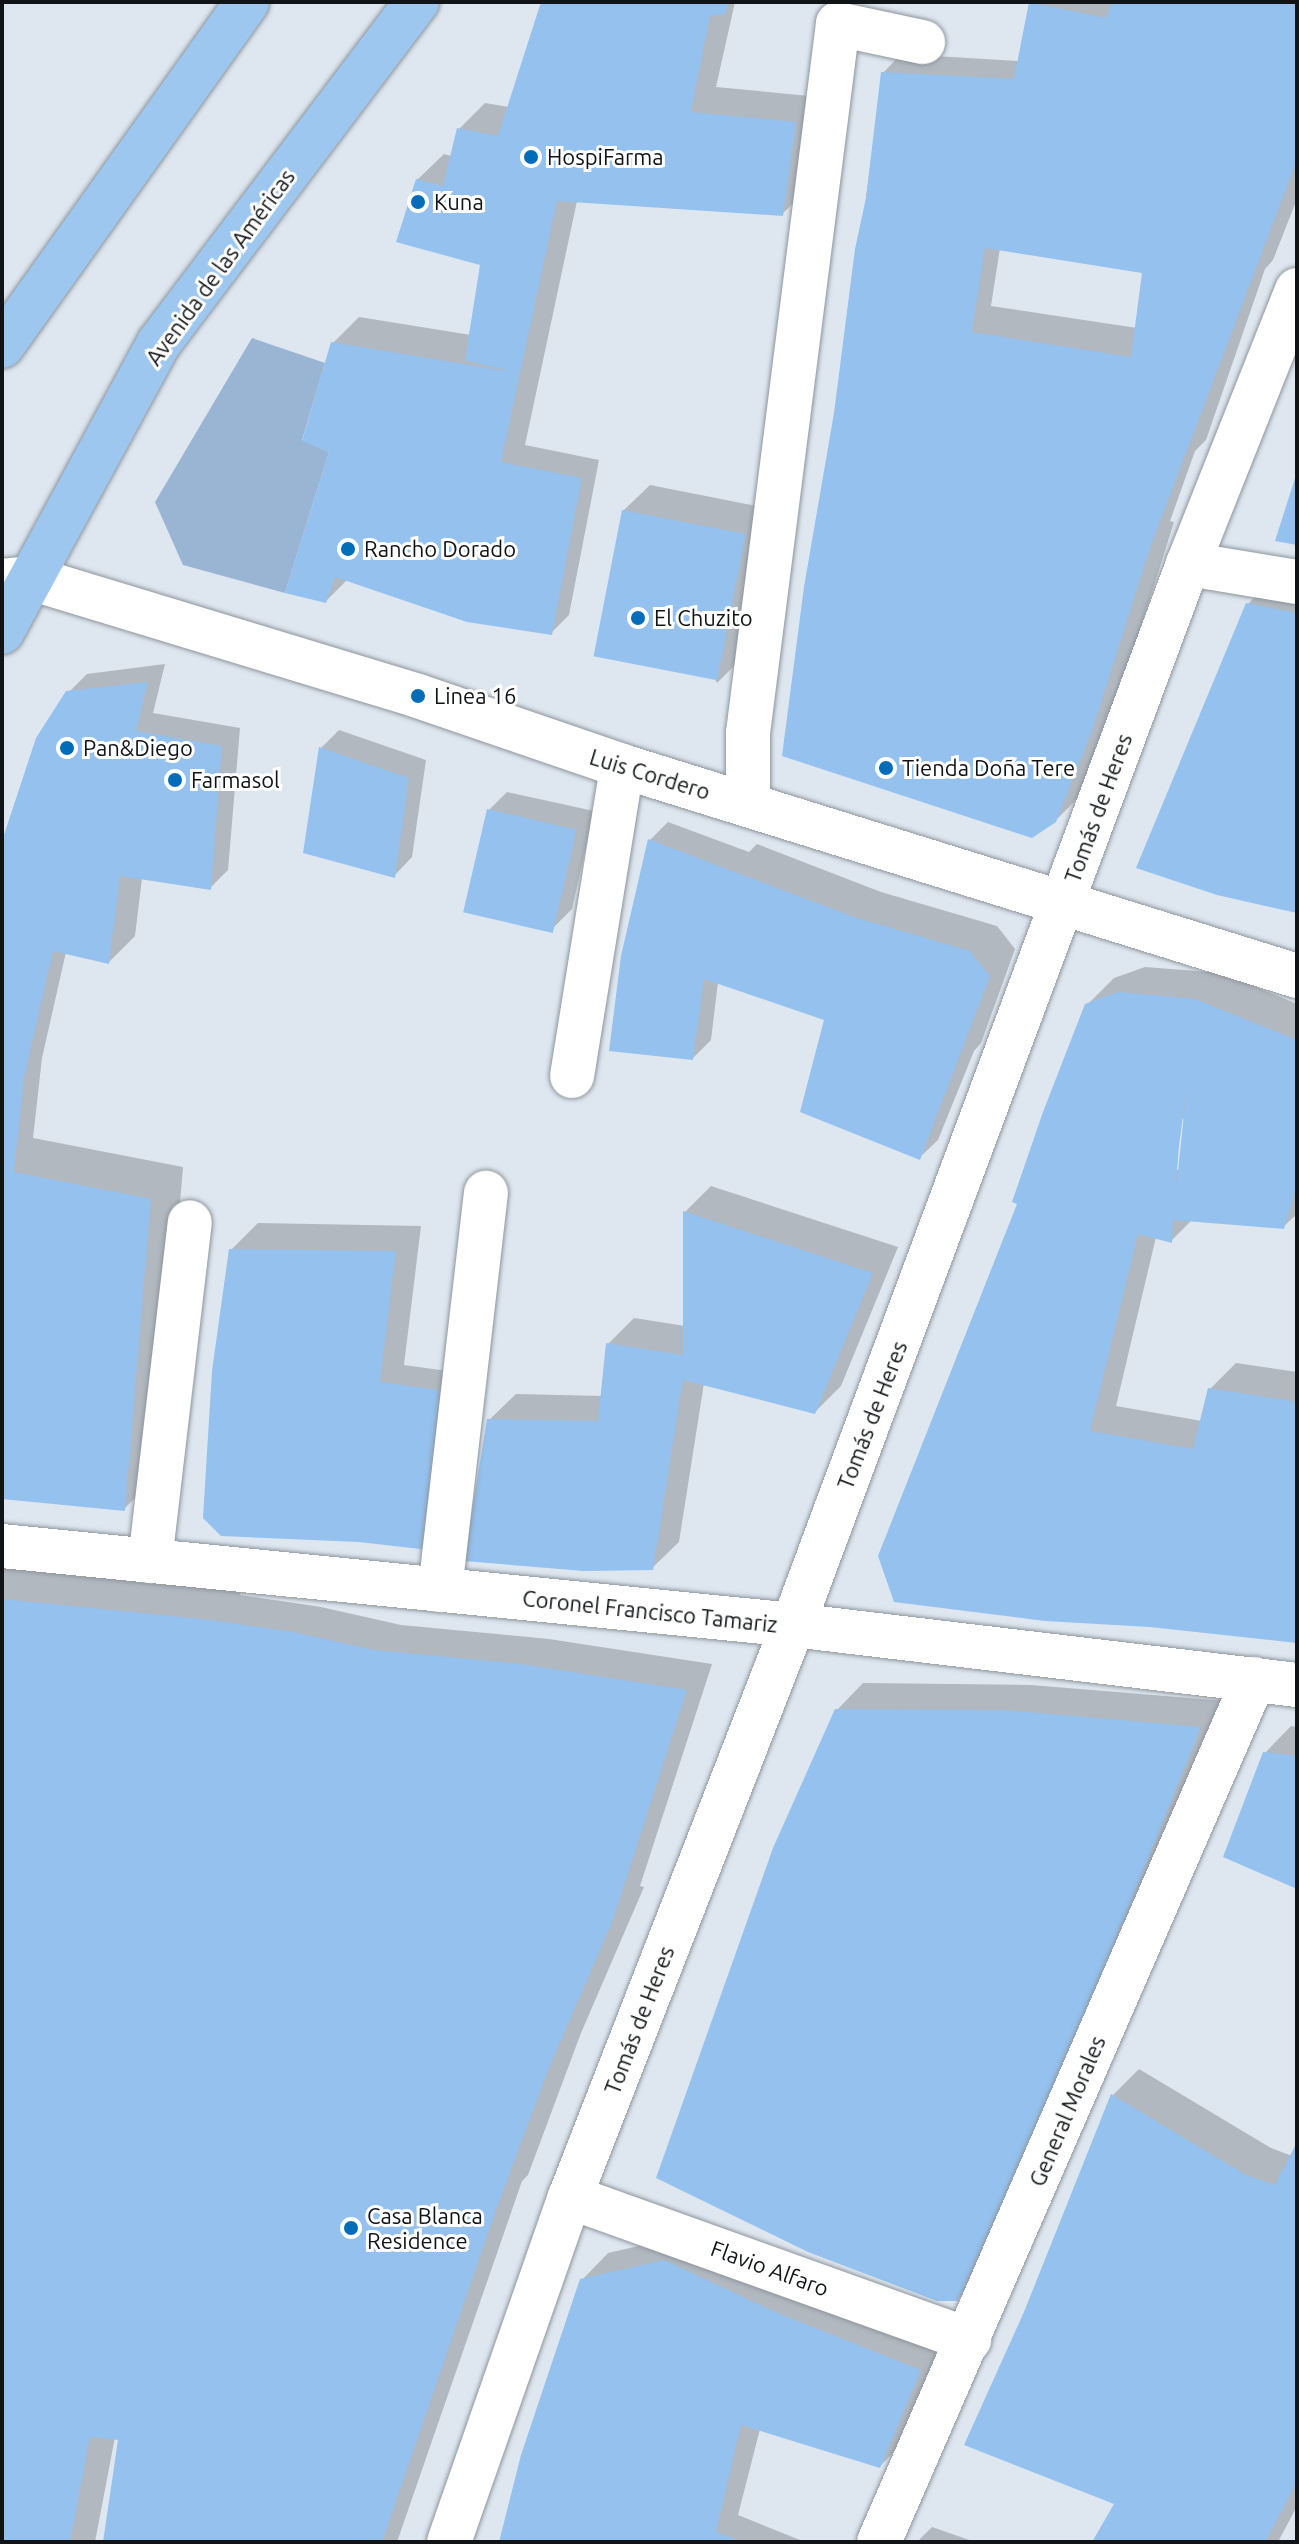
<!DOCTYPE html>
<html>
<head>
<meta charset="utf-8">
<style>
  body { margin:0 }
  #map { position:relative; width:1299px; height:2544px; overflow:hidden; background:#dee6ef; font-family:Ubuntu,sans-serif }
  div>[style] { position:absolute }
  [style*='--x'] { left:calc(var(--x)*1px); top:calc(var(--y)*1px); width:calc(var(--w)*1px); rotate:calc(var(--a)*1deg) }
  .green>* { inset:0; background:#99b5d3 }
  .shadow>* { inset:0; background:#0003 }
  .building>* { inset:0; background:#94c1ed; transform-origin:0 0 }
  .roads { filter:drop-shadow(0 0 2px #8e959d) drop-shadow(0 0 2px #8e959d) }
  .minor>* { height:44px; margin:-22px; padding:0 22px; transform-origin:22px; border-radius:22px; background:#fff }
  .primary>* { height:44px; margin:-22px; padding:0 22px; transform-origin:22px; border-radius:22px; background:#9dc7ef }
  .dots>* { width:22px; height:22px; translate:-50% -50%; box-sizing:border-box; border:4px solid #fff; border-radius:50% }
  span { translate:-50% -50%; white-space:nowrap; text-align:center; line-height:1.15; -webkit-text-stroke:6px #fff; paint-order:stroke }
  .poi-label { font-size:22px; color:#111416 }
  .left { translate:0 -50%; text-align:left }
  .street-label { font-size:22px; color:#111416 }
  .frame { position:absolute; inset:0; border:4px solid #111416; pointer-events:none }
</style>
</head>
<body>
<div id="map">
  <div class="green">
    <i style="clip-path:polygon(252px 338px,325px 363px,302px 440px,329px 452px,285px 593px,183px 565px,155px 502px)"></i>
  </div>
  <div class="shadow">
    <i style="clip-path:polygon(543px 2px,735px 2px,716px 87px,821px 97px,809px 188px,782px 214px,577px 201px,525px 445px,599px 460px,569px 615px,551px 633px,348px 579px,326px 601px,333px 343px,359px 317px,471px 335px,482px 263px,417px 180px,444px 154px,452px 156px,459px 129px,485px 103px,509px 107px)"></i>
    <i style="clip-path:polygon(evenodd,1031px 2px,1297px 2px,1297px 199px,1273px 260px,1265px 269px,1206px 440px,1195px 451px,1170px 521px,1174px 522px,1118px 700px,1082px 794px,1055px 821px,837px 411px,883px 73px,901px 54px,1019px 61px,1031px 2px,1000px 248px,1144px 271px,1137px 328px,991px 306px,1000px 248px)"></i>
    <i style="clip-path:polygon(650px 485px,771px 509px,743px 657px,717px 683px,623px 511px)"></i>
    <i style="clip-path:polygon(1275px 577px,1297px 582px,1297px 911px,1138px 867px,1248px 604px)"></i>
    <i style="clip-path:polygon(165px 664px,153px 713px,240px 728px,228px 870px,210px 888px,142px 878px,135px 936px,109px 962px,66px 952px,42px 1058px,33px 1138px,183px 1167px,157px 1476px,124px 1509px,2px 1497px,2px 847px,68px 693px,87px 674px)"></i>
    <i style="clip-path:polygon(339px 730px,426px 760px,412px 857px,394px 876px,321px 748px)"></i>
    <i style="clip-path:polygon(507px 792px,594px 811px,572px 909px,554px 927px,489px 810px)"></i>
    <i style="clip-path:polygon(668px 822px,749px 852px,757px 844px,881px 892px,997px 926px,1015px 949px,981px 1043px,974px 1051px,938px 1140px,919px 1158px,827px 1019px,718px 982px,711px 1040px,693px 1058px,650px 840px)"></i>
    <i style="clip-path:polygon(evenodd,1145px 967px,1222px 973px,1297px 1004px,1297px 1214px,1283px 1227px,1193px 1219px,1171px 1241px,1156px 1237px,1116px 1406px,1202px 1421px,1210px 1389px,1236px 1363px,1297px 1372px,1297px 1641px,1150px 1625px,1045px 1619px,1020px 1203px,1087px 1005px,1114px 978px,1145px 967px,1180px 1118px,1185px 1119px,1180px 1170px,1177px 1170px,1180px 1118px)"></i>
    <i style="clip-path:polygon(711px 1186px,898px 1247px,841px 1386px,815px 1412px,704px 1383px,679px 1542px,652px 1568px,489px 1420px,516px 1394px,603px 1396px,608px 1344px,634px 1318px,685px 1326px,685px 1212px)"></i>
    <i style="clip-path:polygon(258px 1223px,421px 1226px,404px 1365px,462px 1373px,447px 1529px,231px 1250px)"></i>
    <i style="clip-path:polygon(2px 1563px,242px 1588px,240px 1595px,321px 1607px,401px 1625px,549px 1639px,712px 1664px,640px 1886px,644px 1887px,581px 2033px,528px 2175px,522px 2181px,397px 2542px,105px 2542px,120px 2441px,115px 2437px,95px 2542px,2px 2542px)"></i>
    <i style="clip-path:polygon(863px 1683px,1031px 1685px,1226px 1701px,984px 2273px,958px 2299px,837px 1710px)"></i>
    <i style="clip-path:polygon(1291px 1726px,1297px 1727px,1297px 1887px,1265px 1753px)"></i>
    <i style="clip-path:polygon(1139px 2069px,1271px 2148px,1292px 2156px,1297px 2146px,1297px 2506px,1278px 2542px,1096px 2542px,1117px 2503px,1026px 2313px,1113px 2095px)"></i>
    <i style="clip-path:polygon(691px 2234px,946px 2343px,906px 2440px,880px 2466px,760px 2429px,738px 2515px,805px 2542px,501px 2542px,582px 2280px,608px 2253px)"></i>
    <i style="clip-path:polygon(932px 2527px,975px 2542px,917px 2542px)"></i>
  </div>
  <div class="building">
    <i style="clip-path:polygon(541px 2px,729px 2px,725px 14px,710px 16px,691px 112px,796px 122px,783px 216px,557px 201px,501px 462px,582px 478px,552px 635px,467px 622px,335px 577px,326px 603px,285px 593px,329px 452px,302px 441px,331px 342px,512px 372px,465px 360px,480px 265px,396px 242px,416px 179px,443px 186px,457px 128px,498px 136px)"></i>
    <i style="clip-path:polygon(evenodd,1029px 2px,1106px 18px,1112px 2px,1297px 2px,1297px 160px,1150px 548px,1093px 728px,1056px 822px,1032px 838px,782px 756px,804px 587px,834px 413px,855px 249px,866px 198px,881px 72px,1014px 79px,1029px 2px,985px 248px,1142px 273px,1131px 357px,972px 332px,985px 248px)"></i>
    <i style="clip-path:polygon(1296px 475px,1297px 475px,1297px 545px,1275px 541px)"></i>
    <i style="left:622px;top:510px;width:126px;height:149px;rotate:11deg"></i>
    <i style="clip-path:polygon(1246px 603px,1297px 613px,1297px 913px,1217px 895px,1136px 868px)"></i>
    <i style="clip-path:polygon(148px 682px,136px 731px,222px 746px,211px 890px,120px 876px,109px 964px,53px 951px,24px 1078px,14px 1172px,151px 1199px,125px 1511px,2px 1499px,2px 841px,36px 738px,66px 691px)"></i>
    <i style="clip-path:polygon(319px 747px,409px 778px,395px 878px,303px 853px)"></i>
    <i style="left:487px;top:809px;width:92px;height:106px;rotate:13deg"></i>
    <i style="clip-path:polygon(648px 839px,854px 917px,970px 951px,990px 976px,920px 1160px,800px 1112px,824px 1020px,704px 979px,693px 1060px,609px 1051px,621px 956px)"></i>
    <i style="clip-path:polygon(evenodd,1118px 992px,1195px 999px,1297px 1040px,1297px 1185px,1284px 1229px,1173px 1220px,1172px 1243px,1138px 1234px,1090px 1431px,1193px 1449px,1208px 1388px,1297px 1402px,1297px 1643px,1150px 1627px,1045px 1621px,894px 1602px,878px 1556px,1017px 1204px,1012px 1202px,1043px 1112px,1085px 1004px,1118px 992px,1187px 1085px,1177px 1181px,1176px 1181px,1179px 1146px,1187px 1085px)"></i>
    <i style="clip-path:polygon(683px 1211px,873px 1273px,815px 1414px,683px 1380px,653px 1570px,584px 1571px,464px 1561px,487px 1419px,598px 1421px,606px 1343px,683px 1355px)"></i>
    <i style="clip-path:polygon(229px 1249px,396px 1251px,380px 1382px,445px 1391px,429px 1550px,359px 1542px,221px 1536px,203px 1518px,212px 1371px)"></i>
    <i style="clip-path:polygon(2px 1599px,210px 1620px,293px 1632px,374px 1650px,521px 1664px,687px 1690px,613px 1920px,549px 2068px,496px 2210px,382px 2542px,103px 2542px,118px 2440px,90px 2437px,70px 2542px,2px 2542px)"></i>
    <i style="clip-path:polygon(835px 1709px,1004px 1710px,1201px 1727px,1053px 2096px,958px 2301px,937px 2301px,808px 2252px,656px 2178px,773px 1848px)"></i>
    <i style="clip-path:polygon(1263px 1752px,1297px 1756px,1297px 1889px,1223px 1857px)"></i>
    <i style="clip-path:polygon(1111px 2094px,1244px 2174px,1275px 2185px,1297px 2142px,1297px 2482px,1265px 2542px,1092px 2542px,1114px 2504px,964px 2445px,1024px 2312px)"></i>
    <i style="clip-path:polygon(664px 2260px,775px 2312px,921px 2370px,880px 2468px,741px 2425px,716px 2532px,742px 2542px,499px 2542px,521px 2455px,580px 2279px)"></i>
  </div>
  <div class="roads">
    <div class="minor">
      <i style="--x:1188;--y:564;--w:110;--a:9.4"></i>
      <i style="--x:2;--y:581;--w:28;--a:-6"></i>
      <i style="--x:30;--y:578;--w:406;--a:16.9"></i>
      <i style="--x:418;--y:696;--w:216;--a:18.9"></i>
      <i style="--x:622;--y:766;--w:707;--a:17.28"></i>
      <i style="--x:748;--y:804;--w:71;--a:-90"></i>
      <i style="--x:748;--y:733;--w:715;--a:-82.77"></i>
      <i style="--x:838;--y:24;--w:87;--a:12"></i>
      <i style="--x:572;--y:1076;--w:314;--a:-80.8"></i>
      <i style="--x:2;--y:1546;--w:795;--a:5.7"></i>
      <i style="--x:793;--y:1625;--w:508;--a:6.79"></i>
      <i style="--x:150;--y:1561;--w:341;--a:-83.3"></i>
      <i style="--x:440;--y:1590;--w:400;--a:-83.4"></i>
      <i style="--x:570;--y:2197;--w:424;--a:19.7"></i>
      <i style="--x:449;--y:2542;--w:366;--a:-70.7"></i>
      <i style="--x:570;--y:2197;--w:614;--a:-68.7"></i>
      <i style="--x:793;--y:1625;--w:1132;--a:-69.58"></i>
      <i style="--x:1188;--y:564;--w:295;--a:-68.3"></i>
      <i style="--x:879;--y:2542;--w:941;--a:-66.51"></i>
    </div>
    <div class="primary">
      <i style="--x:2;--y:346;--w:422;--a:-54.5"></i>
      <i style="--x:2;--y:632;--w:329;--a:-61.5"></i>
      <i style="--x:159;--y:343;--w:428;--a:-52.9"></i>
    </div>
  </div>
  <div class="dots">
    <i style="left:531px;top:157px;background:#016db8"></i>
    <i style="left:418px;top:202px;background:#016db8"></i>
    <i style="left:348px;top:549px;background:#016db8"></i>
    <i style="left:638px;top:618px;background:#016db8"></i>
    <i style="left:418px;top:696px;background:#016db8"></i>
    <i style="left:67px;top:748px;background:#016db8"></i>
    <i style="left:886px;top:768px;background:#016db8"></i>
    <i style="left:175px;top:780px;background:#016db8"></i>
    <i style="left:351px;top:2228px;background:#016db8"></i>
  </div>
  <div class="poi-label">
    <span class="left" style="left:547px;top:157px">HospiFarma</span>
    <span class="left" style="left:434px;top:202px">Kuna</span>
    <span class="left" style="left:364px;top:549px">Rancho Dorado</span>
    <span class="left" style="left:654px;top:618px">El Chuzito</span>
    <span class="left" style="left:434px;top:696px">Linea 16</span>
    <span class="left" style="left:83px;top:748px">Pan&amp;Diego</span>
    <span class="left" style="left:902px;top:768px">Tienda Doña Tere</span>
    <span class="left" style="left:191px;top:780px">Farmasol</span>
    <span class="left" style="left:367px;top:2228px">Casa Blanca<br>Residence</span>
  </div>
  <div class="street-label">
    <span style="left:220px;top:267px;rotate:-54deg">Avenida de las Américas</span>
    <span style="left:650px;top:774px;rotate:17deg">Luis Cordero</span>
    <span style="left:1098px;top:808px;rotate:-70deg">Tomás de Heres</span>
    <span style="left:872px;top:1415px;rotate:-69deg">Tomás de Heres</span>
    <span style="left:650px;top:1611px;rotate:6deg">Coronel Francisco Tamariz</span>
    <span style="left:639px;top:2020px;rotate:-69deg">Tomás de Heres</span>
    <span style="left:1067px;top:2111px;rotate:-67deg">General Morales</span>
    <span style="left:770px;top:2268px;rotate:20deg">Flavio Alfaro</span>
  </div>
  <div class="frame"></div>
</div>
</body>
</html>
